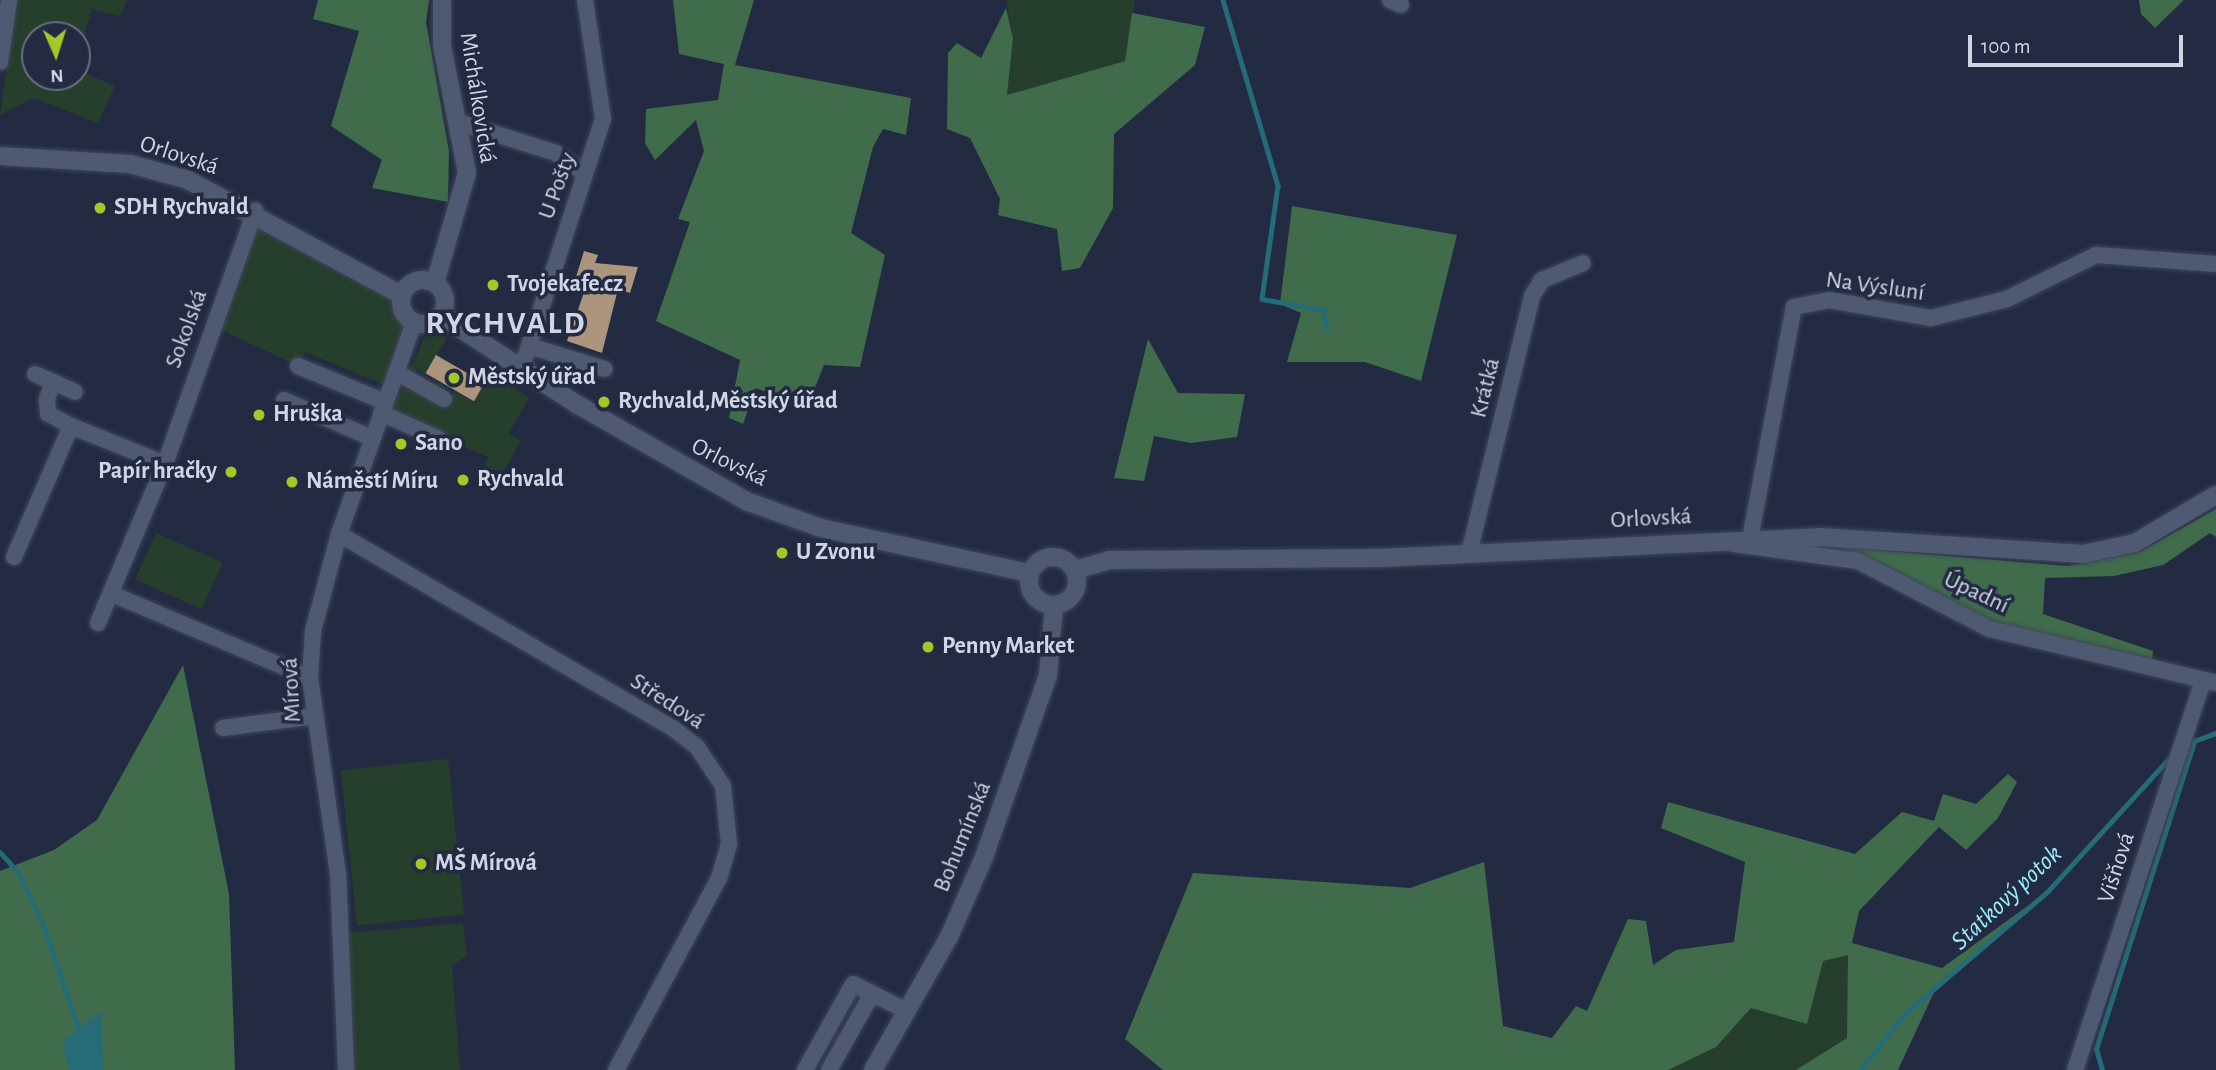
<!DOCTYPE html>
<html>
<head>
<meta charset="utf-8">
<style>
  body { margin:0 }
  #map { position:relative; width:2216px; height:1070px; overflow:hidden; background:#222b42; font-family:"Alegreya Sans",sans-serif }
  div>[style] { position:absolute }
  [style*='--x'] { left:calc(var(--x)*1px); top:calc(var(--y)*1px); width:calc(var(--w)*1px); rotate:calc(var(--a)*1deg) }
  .green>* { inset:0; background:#263e2c; transform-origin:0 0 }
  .forest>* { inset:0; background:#406c4c }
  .water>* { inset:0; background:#256b78 }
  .stream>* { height:4.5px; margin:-2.25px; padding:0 2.25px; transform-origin:2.25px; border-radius:2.25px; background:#256b78 }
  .building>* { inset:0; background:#ab957d; transform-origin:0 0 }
  .roads { filter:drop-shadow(0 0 2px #3f4659) drop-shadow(0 0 2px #3f4659) }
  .street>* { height:16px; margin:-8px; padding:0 8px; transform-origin:8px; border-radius:8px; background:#4e5972 }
  .secondary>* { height:18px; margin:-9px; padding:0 9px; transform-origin:9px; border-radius:9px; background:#4e5972 }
  .secondary>.ring { margin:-9px; padding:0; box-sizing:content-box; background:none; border:18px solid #4e5972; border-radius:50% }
  .dots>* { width:19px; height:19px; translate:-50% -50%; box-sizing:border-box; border:4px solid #222b42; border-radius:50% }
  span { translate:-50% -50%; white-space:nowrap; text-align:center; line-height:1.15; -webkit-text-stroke:7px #222b42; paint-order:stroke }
  .street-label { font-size:24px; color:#d0d6e5 }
  .poi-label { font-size:24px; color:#d0d6e5; font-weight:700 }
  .left { translate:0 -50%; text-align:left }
  .right { translate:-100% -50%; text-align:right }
  .water-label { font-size:26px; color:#9cecfc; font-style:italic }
  .district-label { font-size:32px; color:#d0d6e5; font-weight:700; letter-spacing:2px }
  .north { position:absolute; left:21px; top:21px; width:70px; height:70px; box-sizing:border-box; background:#222b42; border:2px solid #686f83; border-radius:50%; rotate:177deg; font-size:19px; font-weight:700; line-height:28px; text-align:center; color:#d0d6e5 }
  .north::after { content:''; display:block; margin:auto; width:24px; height:32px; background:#a2c928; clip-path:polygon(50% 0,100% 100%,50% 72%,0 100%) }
  .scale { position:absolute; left:1968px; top:35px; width:215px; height:32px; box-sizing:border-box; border:4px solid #d0d6e5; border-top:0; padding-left:9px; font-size:21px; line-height:24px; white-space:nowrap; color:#d0d6e5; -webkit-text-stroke:5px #222b42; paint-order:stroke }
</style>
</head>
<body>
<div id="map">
  <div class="green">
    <i style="clip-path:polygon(16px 0,127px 0,120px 16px,92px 9px,77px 61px,77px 35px,35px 35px,35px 77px,77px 77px,77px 70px,115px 86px,98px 123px,34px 98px,0 115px)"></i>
    <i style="clip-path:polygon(1006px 0,1135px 0,1125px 61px,1007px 95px,1013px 38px)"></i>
    <i style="clip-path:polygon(256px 226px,392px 300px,406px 327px,384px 385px,305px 352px,298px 366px,217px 328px)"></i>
    <i style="clip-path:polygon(426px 334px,447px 337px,425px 374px,417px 369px,408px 389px,444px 409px,454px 391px,473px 401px,491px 371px,529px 398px,509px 433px,521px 441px,499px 479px,482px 472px,489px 457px,389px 416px)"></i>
    <i style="left:156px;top:533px;width:73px;height:51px;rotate:24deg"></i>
    <i style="left:448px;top:759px;width:156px;height:108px;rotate:84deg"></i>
    <i style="clip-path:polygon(463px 923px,467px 955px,452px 966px,460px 1070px,353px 1070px,346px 933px)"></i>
    <i style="clip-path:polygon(1848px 955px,1848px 1038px,1796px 1070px,1668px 1070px,1716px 1047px,1751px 1008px,1807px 1023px,1823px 960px)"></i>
  </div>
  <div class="forest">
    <i style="clip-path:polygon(318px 0,429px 0,426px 22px,449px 151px,448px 202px,372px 188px,382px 160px,331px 126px,359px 31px,313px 19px)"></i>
    <i style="clip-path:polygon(673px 0,754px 0,735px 65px,911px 98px,906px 135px,883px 129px,873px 147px,851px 233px,885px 255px,860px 367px,824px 365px,807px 408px,756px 388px,743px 424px,729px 418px,740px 360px,656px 321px,690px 222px,678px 219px,704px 151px,696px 120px,655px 160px,645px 143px,646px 109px,718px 100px,724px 64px,679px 54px)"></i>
    <i style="clip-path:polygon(2139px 0,2184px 0,2155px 28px,2141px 14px)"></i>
    <i style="clip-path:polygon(1006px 8px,1013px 38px,1007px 95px,1125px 61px,1132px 13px,1205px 27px,1195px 65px,1114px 134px,1113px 208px,1080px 268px,1062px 271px,1057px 229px,998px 215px,1000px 199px,970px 138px,947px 129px,948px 53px,957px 43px,981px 58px)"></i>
    <i style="clip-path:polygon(1292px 206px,1457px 235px,1421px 381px,1365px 362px,1287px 362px,1301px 313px,1280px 304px)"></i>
    <i style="clip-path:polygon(1148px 339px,1178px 393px,1245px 394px,1237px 437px,1191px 443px,1154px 436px,1144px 481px,1114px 478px)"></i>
    <i style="clip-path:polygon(2216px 509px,2216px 537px,2210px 533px,2163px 565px,2114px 576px,2045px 578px,2043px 614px,2153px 651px,2152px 661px,1995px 623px,1839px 547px,2068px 566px,2140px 552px)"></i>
    <i style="clip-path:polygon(183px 665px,229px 894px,235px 1070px,0 1070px,0 871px,54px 850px,97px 820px)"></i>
    <i style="clip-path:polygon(2008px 774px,2017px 782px,1998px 818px,1966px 850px,1939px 827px,1859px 911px,1852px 943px,1942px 968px,2048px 891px,1935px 990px,1898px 1070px,1796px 1070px,1847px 1038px,1848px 955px,1823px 961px,1807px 1024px,1751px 1008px,1716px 1047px,1668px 1070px,1163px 1070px,1125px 1039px,1193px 873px,1410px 888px,1484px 862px,1503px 1026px,1552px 1038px,1576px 1006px,1587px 1011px,1628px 919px,1646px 921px,1653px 965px,1676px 950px,1734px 942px,1745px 862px,1661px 828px,1668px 802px,1855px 854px,1902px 812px,1934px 821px,1943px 794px,1976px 804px)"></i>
  </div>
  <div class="water">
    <i style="clip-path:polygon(101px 1011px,103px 1070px,69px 1070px,62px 1042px)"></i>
  </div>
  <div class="stream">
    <i style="--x:1223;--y:0;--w:194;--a:73.5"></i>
    <i style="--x:1278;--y:186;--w:114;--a:98.1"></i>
    <i style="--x:1262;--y:299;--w:63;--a:10.1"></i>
    <i style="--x:1324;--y:310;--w:18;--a:81"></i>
    <i style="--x:2194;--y:741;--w:23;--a:-20"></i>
    <i style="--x:0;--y:852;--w:28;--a:48"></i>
    <i style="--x:19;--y:873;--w:56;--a:64.8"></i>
    <i style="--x:43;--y:924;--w:111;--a:71.1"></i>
    <i style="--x:1860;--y:1070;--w:75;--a:-51"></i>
    <i style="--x:1907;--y:1012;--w:186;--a:-40.6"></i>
    <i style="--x:2048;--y:891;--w:187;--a:-47.6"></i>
    <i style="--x:2102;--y:1070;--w:22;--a:-106"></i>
    <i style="--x:2096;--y:1049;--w:323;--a:-72.3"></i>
  </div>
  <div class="building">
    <i style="clip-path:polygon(584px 251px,598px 255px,595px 263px,638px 267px,630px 293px,618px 289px,602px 353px,567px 341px,588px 281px,576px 277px)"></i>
    <i style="left:436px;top:355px;width:56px;height:21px;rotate:30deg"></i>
  </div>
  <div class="roads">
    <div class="street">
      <i style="--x:1390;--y:0;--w:12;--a:24"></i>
      <i style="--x:0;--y:62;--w:63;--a:-81.7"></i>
      <i style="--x:461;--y:123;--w:100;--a:17.5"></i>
      <i style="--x:556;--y:153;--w:34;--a:36"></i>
      <i style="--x:529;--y:346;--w:79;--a:16.8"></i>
      <i style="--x:298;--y:366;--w:94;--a:22.5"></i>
      <i style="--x:521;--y:370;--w:264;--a:-71.9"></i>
      <i style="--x:603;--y:119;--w:120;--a:-98.6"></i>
      <i style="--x:396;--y:372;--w:55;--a:29.4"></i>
      <i style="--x:35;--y:374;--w:20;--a:24"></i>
      <i style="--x:284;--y:400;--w:96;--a:23.4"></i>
      <i style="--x:381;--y:413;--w:64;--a:24.1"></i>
      <i style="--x:71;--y:426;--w:26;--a:-152"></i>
      <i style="--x:48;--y:414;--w:15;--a:-94"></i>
      <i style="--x:47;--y:399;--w:18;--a:-71"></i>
      <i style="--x:53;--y:382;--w:24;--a:24"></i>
      <i style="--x:339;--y:534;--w:388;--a:30.2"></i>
      <i style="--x:674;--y:729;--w:29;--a:38"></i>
      <i style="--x:697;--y:747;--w:47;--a:56.3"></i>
      <i style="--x:723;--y:786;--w:58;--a:84.1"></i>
      <i style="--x:729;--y:844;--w:35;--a:106"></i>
      <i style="--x:719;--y:878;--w:218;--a:118.2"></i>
      <i style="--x:1750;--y:539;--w:236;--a:-79.3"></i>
      <i style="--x:1794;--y:307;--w:36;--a:-11"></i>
      <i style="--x:1829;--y:300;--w:104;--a:10"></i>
      <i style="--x:1931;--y:318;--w:78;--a:-14"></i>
      <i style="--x:2007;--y:299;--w:99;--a:-26.3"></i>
      <i style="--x:2096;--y:255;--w:120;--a:4.3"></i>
      <i style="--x:1734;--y:544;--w:125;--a:7.8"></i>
      <i style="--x:1858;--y:561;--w:148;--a:27.3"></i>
      <i style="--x:1990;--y:629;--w:232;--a:13.4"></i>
      <i style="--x:1469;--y:553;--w:265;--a:-76.2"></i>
      <i style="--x:1532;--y:296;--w:19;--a:-58"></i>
      <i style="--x:1542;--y:280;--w:44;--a:-22.5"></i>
      <i style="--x:14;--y:557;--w:143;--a:-66.5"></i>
      <i style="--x:71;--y:426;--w:101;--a:22"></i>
      <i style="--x:112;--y:594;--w:215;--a:23"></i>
      <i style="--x:98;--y:623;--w:173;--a:-67.2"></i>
      <i style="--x:165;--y:464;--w:269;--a:-70.4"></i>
      <i style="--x:223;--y:728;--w:93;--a:-7.4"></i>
      <i style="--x:346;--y:1070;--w:196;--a:-92.3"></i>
      <i style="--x:338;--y:874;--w:198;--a:-98.1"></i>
      <i style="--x:310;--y:678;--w:47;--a:-86.3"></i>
      <i style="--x:313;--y:631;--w:100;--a:-75"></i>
      <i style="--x:339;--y:534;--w:225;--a:-70.5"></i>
      <i style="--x:805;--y:1070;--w:98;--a:-60.8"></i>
      <i style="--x:853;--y:984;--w:60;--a:26.6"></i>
      <i style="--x:829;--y:1070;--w:87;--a:-60.5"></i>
      <i style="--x:2075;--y:1070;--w:410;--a:-71.8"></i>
    </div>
    <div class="secondary">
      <i style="--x:0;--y:156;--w:130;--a:3.5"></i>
      <i style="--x:130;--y:164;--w:60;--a:15.4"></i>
      <i style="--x:188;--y:180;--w:243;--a:28.3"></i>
      <i class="ring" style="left:401px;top:280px;width:26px;height:26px"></i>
      <i style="--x:435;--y:283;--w:115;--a:-73.8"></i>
      <i style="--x:467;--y:173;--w:130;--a:-101.1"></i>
      <i style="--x:442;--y:45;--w:45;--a:-90"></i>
      <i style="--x:441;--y:316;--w:163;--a:33"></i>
      <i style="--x:578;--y:405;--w:193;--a:29.7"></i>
      <i style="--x:746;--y:501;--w:80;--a:19.8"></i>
      <i style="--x:821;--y:528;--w:214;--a:12.2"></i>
      <i class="ring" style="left:1029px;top:557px;width:30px;height:30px"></i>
      <i style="--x:1075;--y:570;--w:35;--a:-16"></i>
      <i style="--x:1109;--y:560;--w:272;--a:-0.4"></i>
      <i style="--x:1381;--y:558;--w:439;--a:-2.7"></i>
      <i style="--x:1819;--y:537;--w:265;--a:3.7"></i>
      <i style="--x:2083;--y:554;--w:53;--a:-11.9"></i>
      <i style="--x:2135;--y:543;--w:94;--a:-30.7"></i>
      <i style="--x:873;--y:1070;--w:153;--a:-60.3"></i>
      <i style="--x:949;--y:937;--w:87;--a:-66.4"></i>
      <i style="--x:984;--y:857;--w:193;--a:-70.6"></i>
      <i style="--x:1048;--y:675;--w:69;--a:-85"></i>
    </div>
  </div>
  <div class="dots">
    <i style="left:100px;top:208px;background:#a2c928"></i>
    <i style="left:493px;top:285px;background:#a2c928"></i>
    <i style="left:454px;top:378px;background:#a2c928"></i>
    <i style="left:604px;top:402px;background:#a2c928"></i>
    <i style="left:259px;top:415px;background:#a2c928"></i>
    <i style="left:401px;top:444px;background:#a2c928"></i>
    <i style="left:231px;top:472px;background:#a2c928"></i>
    <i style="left:463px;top:480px;background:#a2c928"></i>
    <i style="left:292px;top:482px;background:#a2c928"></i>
    <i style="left:782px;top:553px;background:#a2c928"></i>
    <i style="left:928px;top:647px;background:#a2c928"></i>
    <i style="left:421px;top:864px;background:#a2c928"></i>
  </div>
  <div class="street-label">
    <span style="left:477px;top:98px;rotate:81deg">Michálkovická</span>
    <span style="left:179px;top:156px;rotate:18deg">Orlovská</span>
    <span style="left:558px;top:186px;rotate:-70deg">U Pošty</span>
    <span style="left:1875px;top:287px;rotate:8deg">Na Výsluní</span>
    <span style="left:187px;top:329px;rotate:-70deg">Sokolská</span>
    <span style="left:1486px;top:388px;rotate:-76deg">Krátká</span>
    <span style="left:729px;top:463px;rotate:26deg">Orlovská</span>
    <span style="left:1651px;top:519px;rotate:-3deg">Orlovská</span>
    <span style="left:1976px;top:593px;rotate:25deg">Úpadní</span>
    <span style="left:292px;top:690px;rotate:-93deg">Mírová</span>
    <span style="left:667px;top:702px;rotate:33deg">Středová</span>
    <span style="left:963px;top:837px;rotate:-68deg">Bohumínská</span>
    <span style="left:2117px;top:868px;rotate:-72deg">Višňová</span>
  </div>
  <div class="poi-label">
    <span class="left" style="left:114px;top:208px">SDH Rychvald</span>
    <span class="left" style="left:507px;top:285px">Tvojekafe.cz</span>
    <span class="left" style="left:468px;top:378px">Městský úřad</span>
    <span class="left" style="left:618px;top:402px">Rychvald,Městský úřad</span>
    <span class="left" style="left:273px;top:415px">Hruška</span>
    <span class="left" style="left:415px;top:444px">Sano</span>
    <span class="right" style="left:217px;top:472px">Papír hračky</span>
    <span class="left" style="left:477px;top:480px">Rychvald</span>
    <span class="left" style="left:306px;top:482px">Náměstí Míru</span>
    <span class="left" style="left:796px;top:553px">U Zvonu</span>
    <span class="left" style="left:942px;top:647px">Penny Market</span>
    <span class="left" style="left:435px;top:864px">MŠ Mírová</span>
  </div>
  <div class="water-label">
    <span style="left:2007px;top:898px;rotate:-43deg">Statkový potok</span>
  </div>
  <div class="district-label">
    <span style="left:506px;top:323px">RYCHVALD</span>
  </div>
  <div class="north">N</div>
  <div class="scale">100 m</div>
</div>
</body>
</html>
